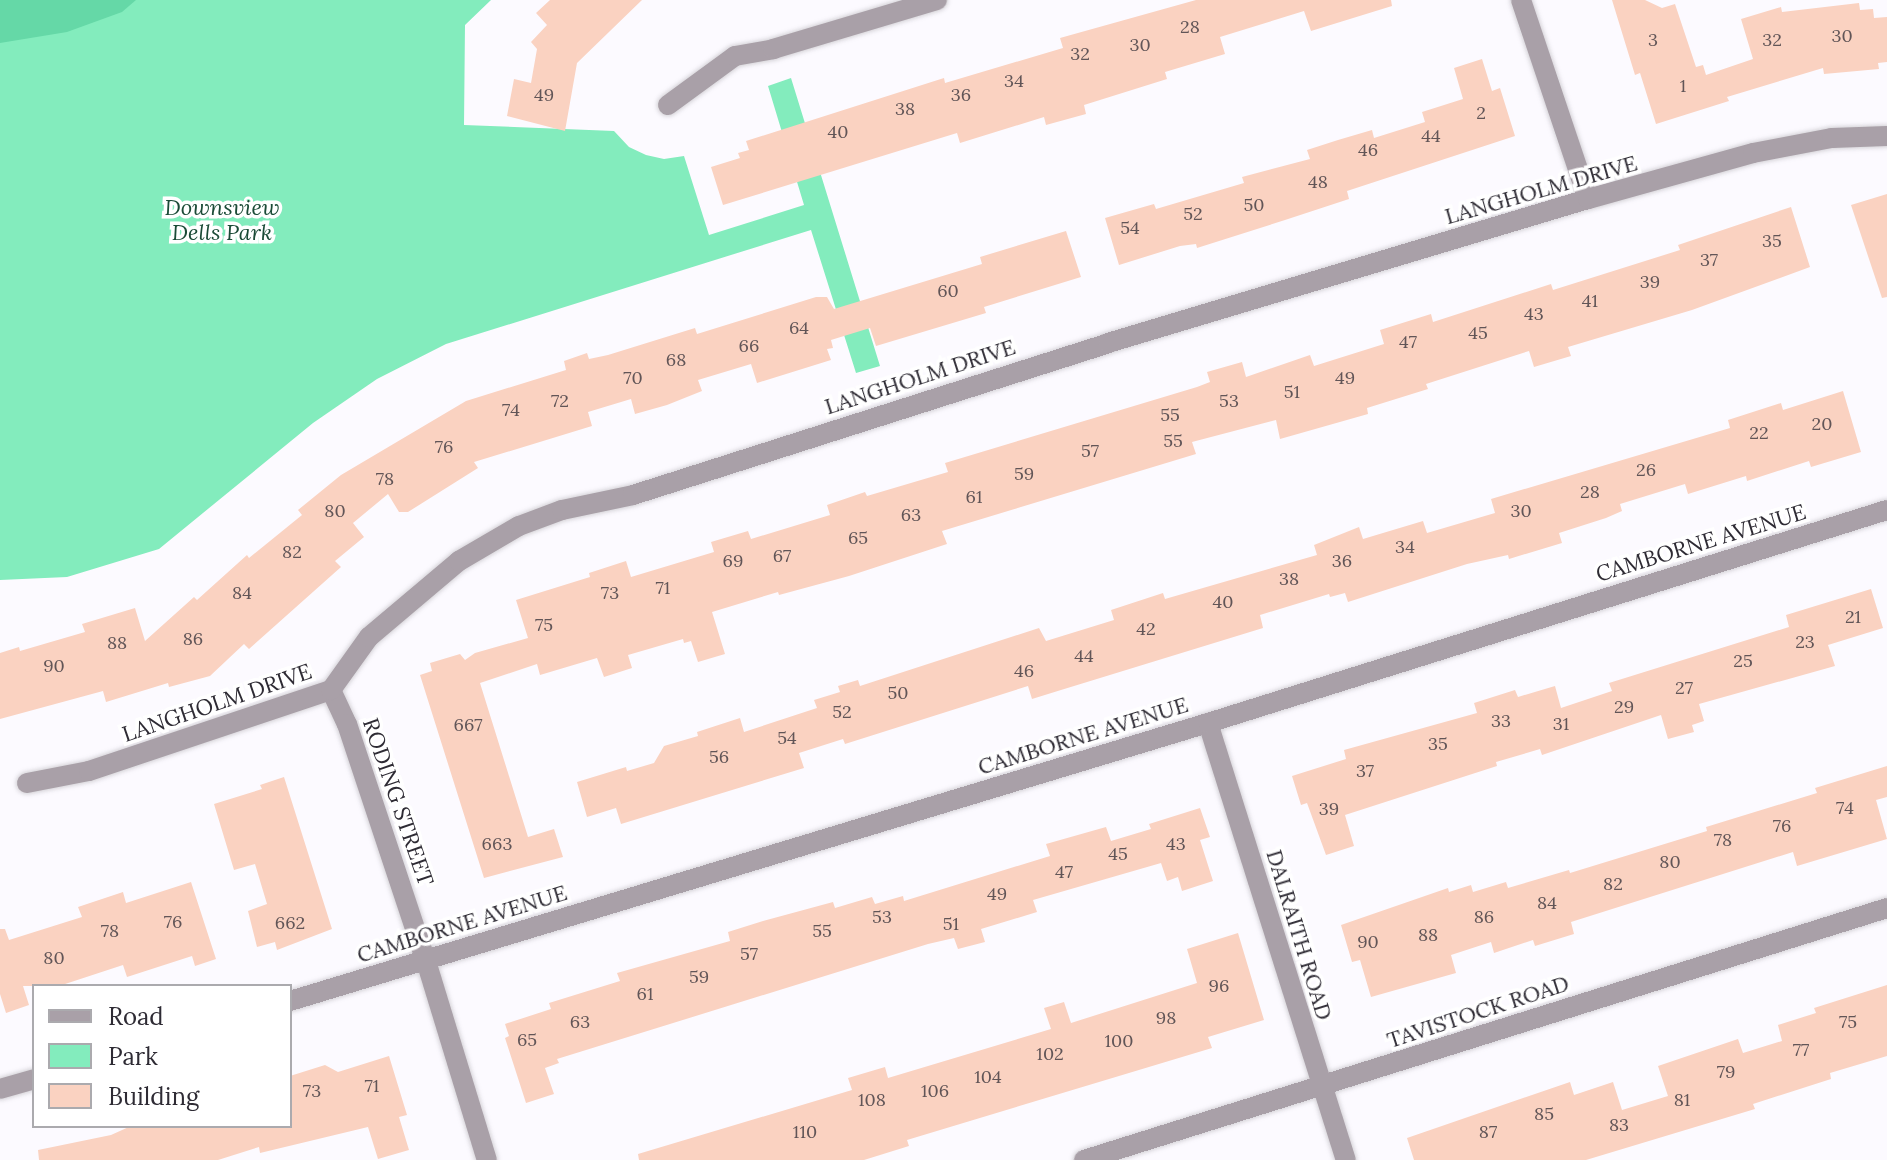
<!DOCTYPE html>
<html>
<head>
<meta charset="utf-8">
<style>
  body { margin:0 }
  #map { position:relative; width:1887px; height:1160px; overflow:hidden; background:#fcfaff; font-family:Lora,serif }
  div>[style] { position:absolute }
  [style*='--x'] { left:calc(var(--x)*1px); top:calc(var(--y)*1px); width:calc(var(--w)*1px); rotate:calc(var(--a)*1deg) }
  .green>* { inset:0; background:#83ecbd }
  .forest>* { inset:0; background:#65d8a7 }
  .building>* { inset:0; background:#fad2c1 }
  .roads { filter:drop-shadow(0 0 2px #d7d5da) drop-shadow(0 0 2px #d7d5da) }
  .minor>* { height:20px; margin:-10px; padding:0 10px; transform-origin:10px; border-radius:10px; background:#a9a0a8 }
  span { translate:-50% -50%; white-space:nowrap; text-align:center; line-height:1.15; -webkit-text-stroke:7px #fff; paint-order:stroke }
  .number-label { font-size:18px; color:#615557 }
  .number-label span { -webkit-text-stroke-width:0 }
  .street-label { font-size:22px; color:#2e2b34 }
  .park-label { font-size:22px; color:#1b4b37; font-style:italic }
  .legend { position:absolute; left:32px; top:984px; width:260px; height:144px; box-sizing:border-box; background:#fff; border:2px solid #abaaae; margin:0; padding:10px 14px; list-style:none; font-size:24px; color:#2e2b34 }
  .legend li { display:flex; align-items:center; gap:16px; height:40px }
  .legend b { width:40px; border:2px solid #abaaae }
</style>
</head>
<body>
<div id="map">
  <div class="green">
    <i style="clip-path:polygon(0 0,491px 0,465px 25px,464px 125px,614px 131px,629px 147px,646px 155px,664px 159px,684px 156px,709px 235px,804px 205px,768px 86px,791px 78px,880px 366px,856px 373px,811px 230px,446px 344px,377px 379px,313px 423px,159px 549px,67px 577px,0 580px)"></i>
  </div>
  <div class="forest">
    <i style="clip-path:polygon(0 0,136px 0,122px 12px,67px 32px,0 43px)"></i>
  </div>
  <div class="building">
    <i style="clip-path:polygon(550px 0,642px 0,577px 63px,565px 131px,507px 116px,514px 79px,531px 83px,537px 49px,531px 42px,547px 25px,536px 13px)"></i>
    <i style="clip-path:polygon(1196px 0,1391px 0,1392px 6px,1311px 31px,1304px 11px,1220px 37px,1225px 54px,1165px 72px,1167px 79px,1084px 105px,1086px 114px,1046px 125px,1044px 117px,960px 143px,957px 133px,723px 205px,711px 167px,740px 158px,738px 153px,749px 150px,746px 141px,944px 78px,945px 83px,1063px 48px,1060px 38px)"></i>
    <i style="clip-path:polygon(1612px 0,1645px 0,1662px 8px,1675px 4px,1696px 67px,1703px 65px,1706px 75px,1753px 59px,1741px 19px,1781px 7px,1782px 12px,1859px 3px,1860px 10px,1873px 9px,1874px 18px,1887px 17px,1887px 62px,1878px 63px,1879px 69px,1824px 74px,1823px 68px,1727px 97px,1729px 101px,1656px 124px,1640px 73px,1635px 75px)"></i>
    <i style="clip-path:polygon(1482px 59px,1492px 91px,1500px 88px,1515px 136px,1347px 191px,1349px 199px,1285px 220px,1197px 248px,1196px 244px,1180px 246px,1119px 265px,1105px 218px,1154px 204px,1156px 209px,1244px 183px,1242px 177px,1310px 159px,1307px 150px,1338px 140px,1372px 130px,1374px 138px,1425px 122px,1422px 112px,1463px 99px,1454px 68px)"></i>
    <i style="clip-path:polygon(1887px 194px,1887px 297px,1882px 298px,1851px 205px)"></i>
    <i style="clip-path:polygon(1791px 207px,1810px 267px,1692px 310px,1568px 347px,1571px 356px,1534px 367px,1529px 351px,1426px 384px,1428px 389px,1367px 408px,1368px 414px,1280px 439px,1276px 420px,1192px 442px,1196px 454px,942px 531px,947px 544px,849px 576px,779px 595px,778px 592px,712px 612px,725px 654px,698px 662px,691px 641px,684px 643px,683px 639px,628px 655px,632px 668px,604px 677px,597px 658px,540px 675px,537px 664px,480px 683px,528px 837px,554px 829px,563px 857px,484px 878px,420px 675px,432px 671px,430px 663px,460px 654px,465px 660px,475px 653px,528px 638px,516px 600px,590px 577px,589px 573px,626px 561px,631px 577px,714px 552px,711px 542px,748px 531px,751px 539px,830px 515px,827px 505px,865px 492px,867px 496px,948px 472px,945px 463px,1197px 387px,1210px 382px,1207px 372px,1242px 362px,1246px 377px,1310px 355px,1314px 366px,1384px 344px,1380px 330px,1431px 314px,1433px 322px,1551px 284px,1553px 290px,1680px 250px,1678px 245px)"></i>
    <i style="clip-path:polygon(1066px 231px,1081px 277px,984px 307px,986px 313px,876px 346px,870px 328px,831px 340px,833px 348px,827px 349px,831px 360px,757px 383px,751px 364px,698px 380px,702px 391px,667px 405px,635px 414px,631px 399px,588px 412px,592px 426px,474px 462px,478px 468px,408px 512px,399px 512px,388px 494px,353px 523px,364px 537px,335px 561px,341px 567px,249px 649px,244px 644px,210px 676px,169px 687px,168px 683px,106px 702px,103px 691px,0 719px,0 653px,19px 647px,20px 651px,85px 632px,82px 624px,135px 608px,145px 641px,194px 597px,197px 600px,247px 555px,249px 558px,302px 515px,298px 510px,341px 475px,466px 401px,566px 370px,564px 361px,587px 353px,589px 359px,608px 355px,695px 328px,697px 334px,816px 297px,827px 297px,834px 309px,982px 264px,980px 257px)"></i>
    <i style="clip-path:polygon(1843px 391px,1861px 452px,1811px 467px,1809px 461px,1747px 481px,1746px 476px,1688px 494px,1685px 484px,1620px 504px,1622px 511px,1606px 518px,1559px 533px,1562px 543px,1509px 559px,1508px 555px,1467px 564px,1348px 602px,1345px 593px,1330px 597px,1329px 594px,1260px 615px,1263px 628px,1061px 690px,1032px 699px,1028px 686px,845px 744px,843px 739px,799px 753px,804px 768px,621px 824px,616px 808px,587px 817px,577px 782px,626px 767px,627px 771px,654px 763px,664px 746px,698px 736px,697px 732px,740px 718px,744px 732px,817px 708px,814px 700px,840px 692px,838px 686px,858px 680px,860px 686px,1039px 628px,1046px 641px,1114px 620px,1111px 610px,1163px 593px,1165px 599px,1317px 555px,1314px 545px,1359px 527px,1363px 539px,1423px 521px,1427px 533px,1495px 513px,1491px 499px,1730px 428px,1728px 420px,1781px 403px,1783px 410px)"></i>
    <i style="clip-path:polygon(1871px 589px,1883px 628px,1828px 645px,1835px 666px,1699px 704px,1704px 721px,1692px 725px,1694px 732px,1668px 739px,1661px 715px,1542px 755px,1540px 749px,1496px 762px,1497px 766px,1345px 815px,1354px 846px,1326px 855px,1307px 803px,1301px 805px,1292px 776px,1346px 759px,1344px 750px,1477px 713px,1474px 703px,1515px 690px,1518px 697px,1555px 686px,1561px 708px,1612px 691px,1609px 683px,1789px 627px,1786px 615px)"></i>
    <i style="clip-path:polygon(1887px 766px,1887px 797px,1876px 800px,1887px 839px,1797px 866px,1793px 852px,1571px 922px,1574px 934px,1535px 946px,1533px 940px,1494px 953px,1491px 942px,1451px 955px,1456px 973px,1371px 997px,1360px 960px,1352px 962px,1341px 925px,1448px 888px,1449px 892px,1471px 885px,1473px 892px,1506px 882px,1508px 888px,1569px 870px,1570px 873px,1707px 831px,1706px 827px,1817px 793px,1815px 788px)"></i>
    <i style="clip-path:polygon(284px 777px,332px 929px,277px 950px,275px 942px,257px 947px,248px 911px,267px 904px,255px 864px,234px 870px,214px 804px,262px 789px,260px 785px)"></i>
    <i style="clip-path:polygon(1200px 808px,1210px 837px,1200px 840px,1213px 881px,1182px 891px,1178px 877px,1167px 881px,1161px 863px,1033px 900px,1037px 912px,981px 929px,985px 942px,958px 949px,954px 938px,928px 944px,557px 1059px,559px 1063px,545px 1068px,554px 1094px,526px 1103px,505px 1038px,509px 1036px,505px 1024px,551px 1009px,549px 1003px,620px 981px,617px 973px,730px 941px,728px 932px,763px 921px,833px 902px,835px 908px,872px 897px,875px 904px,903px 896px,904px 901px,1050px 856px,1046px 844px,1106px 827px,1111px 841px,1151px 829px,1149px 824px)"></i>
    <i style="clip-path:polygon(191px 882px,216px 959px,195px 966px,192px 956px,127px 977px,123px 965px,59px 986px,23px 986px,29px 1005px,6px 1013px,0 994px,0 929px,5px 929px,9px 940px,82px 917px,78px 907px,123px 892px,126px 903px)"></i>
    <i style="clip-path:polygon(1238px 933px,1264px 1020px,1208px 1037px,1212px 1048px,907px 1140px,909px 1146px,864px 1160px,639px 1160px,638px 1154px,852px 1090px,848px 1078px,885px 1067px,888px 1078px,1051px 1029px,1044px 1008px,1064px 1002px,1071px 1023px,1197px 983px,1187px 949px)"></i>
    <i style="clip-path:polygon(1887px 985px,1887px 1056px,1830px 1073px,1831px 1079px,1753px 1104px,1755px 1109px,1586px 1160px,1414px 1160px,1407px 1138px,1570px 1082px,1574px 1095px,1613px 1082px,1622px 1110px,1668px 1096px,1658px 1066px,1738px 1039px,1743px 1053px,1782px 1041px,1778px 1025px,1816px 1013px,1814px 1008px)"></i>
    <i style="clip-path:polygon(389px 1056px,407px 1115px,399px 1117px,409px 1150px,378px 1159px,368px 1127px,260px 1153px,259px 1147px,218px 1160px,39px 1160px,38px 1150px,111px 1135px,131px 1126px,290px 1126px,290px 1076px,325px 1065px,338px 1072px)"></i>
  </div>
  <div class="roads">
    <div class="minor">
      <i style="--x:1521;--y:0;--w:210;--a:71.4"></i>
      <i style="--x:668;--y:105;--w:83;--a:-36.2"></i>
      <i style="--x:735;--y:56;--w:39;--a:-10"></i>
      <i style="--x:773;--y:49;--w:171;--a:-16.6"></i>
      <i style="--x:331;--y:690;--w:38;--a:65"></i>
      <i style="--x:347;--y:724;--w:250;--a:71.6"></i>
      <i style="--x:426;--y:961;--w:208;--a:73"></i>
      <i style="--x:1208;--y:723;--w:458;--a:72.5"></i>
      <i style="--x:27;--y:783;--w:63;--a:-11"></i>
      <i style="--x:89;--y:771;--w:255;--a:-18.5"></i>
      <i style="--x:331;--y:690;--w:65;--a:-54.4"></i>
      <i style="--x:369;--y:637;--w:118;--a:-40.2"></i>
      <i style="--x:459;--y:561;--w:69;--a:-30.3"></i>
      <i style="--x:519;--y:526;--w:46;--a:-20.4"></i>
      <i style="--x:562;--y:510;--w:73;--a:-11.9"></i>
      <i style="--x:633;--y:495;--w:499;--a:-17.7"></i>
      <i style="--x:1108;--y:343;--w:501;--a:-16.7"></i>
      <i style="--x:1588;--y:199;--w:171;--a:-15.6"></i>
      <i style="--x:1753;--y:153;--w:80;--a:-10.8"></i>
      <i style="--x:1832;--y:138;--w:55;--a:-2.1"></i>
      <i style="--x:290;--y:1001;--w:959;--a:-16.85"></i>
      <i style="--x:1208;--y:723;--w:712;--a:-17.42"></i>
      <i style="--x:0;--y:1089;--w:35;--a:-16"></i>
      <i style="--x:1084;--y:1160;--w:842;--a:-17.42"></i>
    </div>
  </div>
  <div class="number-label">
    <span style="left:1190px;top:27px">28</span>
    <span style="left:1842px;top:36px">30</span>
    <span style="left:1653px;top:40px">3</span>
    <span style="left:1772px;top:40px">32</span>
    <span style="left:1140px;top:45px">30</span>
    <span style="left:1080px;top:54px">32</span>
    <span style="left:1014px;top:81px">34</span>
    <span style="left:1683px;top:86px">1</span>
    <span style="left:544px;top:95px">49</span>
    <span style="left:961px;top:95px">36</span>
    <span style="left:905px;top:109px">38</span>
    <span style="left:1481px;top:113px">2</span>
    <span style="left:838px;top:132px">40</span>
    <span style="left:1431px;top:136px">44</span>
    <span style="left:1368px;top:150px">46</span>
    <span style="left:1318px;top:182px">48</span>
    <span style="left:1254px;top:205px">50</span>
    <span style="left:1193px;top:214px">52</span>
    <span style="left:1130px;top:228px">54</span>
    <span style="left:1772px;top:241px">35</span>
    <span style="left:1709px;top:260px">37</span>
    <span style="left:1650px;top:282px">39</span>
    <span style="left:948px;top:291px">60</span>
    <span style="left:1590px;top:301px">41</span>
    <span style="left:1534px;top:314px">43</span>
    <span style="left:799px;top:328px">64</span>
    <span style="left:1478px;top:333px">45</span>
    <span style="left:1408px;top:342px">47</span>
    <span style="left:749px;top:346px">66</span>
    <span style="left:676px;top:360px">68</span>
    <span style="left:633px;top:378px">70</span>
    <span style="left:1345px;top:378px">49</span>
    <span style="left:1292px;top:392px">51</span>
    <span style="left:560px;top:401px">72</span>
    <span style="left:1229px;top:401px">53</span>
    <span style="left:511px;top:410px">74</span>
    <span style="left:1170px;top:415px">55</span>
    <span style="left:1822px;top:424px">20</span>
    <span style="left:1759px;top:433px">22</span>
    <span style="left:1173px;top:441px">55</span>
    <span style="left:444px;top:447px">76</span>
    <span style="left:1090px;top:451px">57</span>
    <span style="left:1646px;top:470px">26</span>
    <span style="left:1024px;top:474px">59</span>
    <span style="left:385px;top:479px">78</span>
    <span style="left:1590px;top:492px">28</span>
    <span style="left:974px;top:497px">61</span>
    <span style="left:335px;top:511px">80</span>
    <span style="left:1521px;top:511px">30</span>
    <span style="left:911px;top:515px">63</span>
    <span style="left:858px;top:538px">65</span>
    <span style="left:1405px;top:547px">34</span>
    <span style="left:292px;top:552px">82</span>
    <span style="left:782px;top:556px">67</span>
    <span style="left:733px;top:561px">69</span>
    <span style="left:1342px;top:561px">36</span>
    <span style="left:1289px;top:579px">38</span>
    <span style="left:663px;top:588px">71</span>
    <span style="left:242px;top:593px">84</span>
    <span style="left:610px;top:593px">73</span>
    <span style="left:1223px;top:602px">40</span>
    <span style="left:1853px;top:617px">21</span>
    <span style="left:544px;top:625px">75</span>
    <span style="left:1146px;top:629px">42</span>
    <span style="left:193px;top:639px">86</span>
    <span style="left:1805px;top:642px">23</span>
    <span style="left:117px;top:643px">88</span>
    <span style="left:1084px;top:656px">44</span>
    <span style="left:1743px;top:661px">25</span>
    <span style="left:54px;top:666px">90</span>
    <span style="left:1024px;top:671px">46</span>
    <span style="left:1684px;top:688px">27</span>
    <span style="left:898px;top:693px">50</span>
    <span style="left:1624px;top:707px">29</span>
    <span style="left:842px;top:712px">52</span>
    <span style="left:1501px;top:721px">33</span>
    <span style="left:1561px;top:724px">31</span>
    <span style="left:468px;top:725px">667</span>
    <span style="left:787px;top:738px">54</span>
    <span style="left:1438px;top:744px">35</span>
    <span style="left:719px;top:757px">56</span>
    <span style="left:1365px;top:771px">37</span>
    <span style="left:1845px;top:808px">74</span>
    <span style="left:1329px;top:809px">39</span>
    <span style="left:1782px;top:826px">76</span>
    <span style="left:1723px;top:840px">78</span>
    <span style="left:497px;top:844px">663</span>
    <span style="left:1176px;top:844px">43</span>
    <span style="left:1118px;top:854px">45</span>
    <span style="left:1670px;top:862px">80</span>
    <span style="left:1064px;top:872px">47</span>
    <span style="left:1613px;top:884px">82</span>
    <span style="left:997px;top:894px">49</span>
    <span style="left:1547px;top:903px">84</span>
    <span style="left:882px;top:917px">53</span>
    <span style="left:1484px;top:917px">86</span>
    <span style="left:173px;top:922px">76</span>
    <span style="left:290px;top:923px">662</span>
    <span style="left:951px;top:924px">51</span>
    <span style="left:110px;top:931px">78</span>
    <span style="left:822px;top:931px">55</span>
    <span style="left:1428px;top:935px">88</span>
    <span style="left:1368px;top:942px">90</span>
    <span style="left:749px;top:954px">57</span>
    <span style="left:54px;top:958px">80</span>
    <span style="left:699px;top:977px">59</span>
    <span style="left:1219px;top:986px">96</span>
    <span style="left:645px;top:994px">61</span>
    <span style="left:1166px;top:1018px">98</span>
    <span style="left:580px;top:1022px">63</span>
    <span style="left:1848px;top:1022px">75</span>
    <span style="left:527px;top:1040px">65</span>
    <span style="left:1119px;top:1041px">100</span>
    <span style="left:1801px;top:1050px">77</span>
    <span style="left:1050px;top:1054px">102</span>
    <span style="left:1726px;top:1072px">79</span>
    <span style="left:988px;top:1077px">104</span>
    <span style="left:372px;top:1086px">71</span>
    <span style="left:312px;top:1091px">73</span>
    <span style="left:935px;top:1091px">106</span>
    <span style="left:872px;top:1100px">108</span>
    <span style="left:1682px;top:1100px">81</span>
    <span style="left:1544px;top:1114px">85</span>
    <span style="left:1619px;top:1125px">83</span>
    <span style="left:805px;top:1132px">110</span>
    <span style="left:1488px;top:1132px">87</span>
  </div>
  <div class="street-label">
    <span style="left:1541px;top:190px;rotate:-16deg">LANGHOLM DRIVE</span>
    <span style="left:920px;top:377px;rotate:-18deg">LANGHOLM DRIVE</span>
    <span style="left:1701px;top:543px;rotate:-17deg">CAMBORNE AVENUE</span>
    <span style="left:217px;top:703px;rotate:-19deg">LANGHOLM DRIVE</span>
    <span style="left:1083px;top:736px;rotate:-17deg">CAMBORNE AVENUE</span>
    <span style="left:398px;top:802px;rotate:71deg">RODING STREET</span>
    <span style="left:462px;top:924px;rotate:-17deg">CAMBORNE AVENUE</span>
    <span style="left:1299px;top:935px;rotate:73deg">DALRAITH ROAD</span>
    <span style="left:1478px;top:1012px;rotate:-18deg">TAVISTOCK ROAD</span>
  </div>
  <div class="park-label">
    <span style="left:222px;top:220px">Downsview<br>Dells Park</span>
  </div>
  <ul class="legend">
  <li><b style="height:10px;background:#a9a0a8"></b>Road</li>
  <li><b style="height:22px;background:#83ecbd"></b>Park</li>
  <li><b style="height:22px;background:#fad2c1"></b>Building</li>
  </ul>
</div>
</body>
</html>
